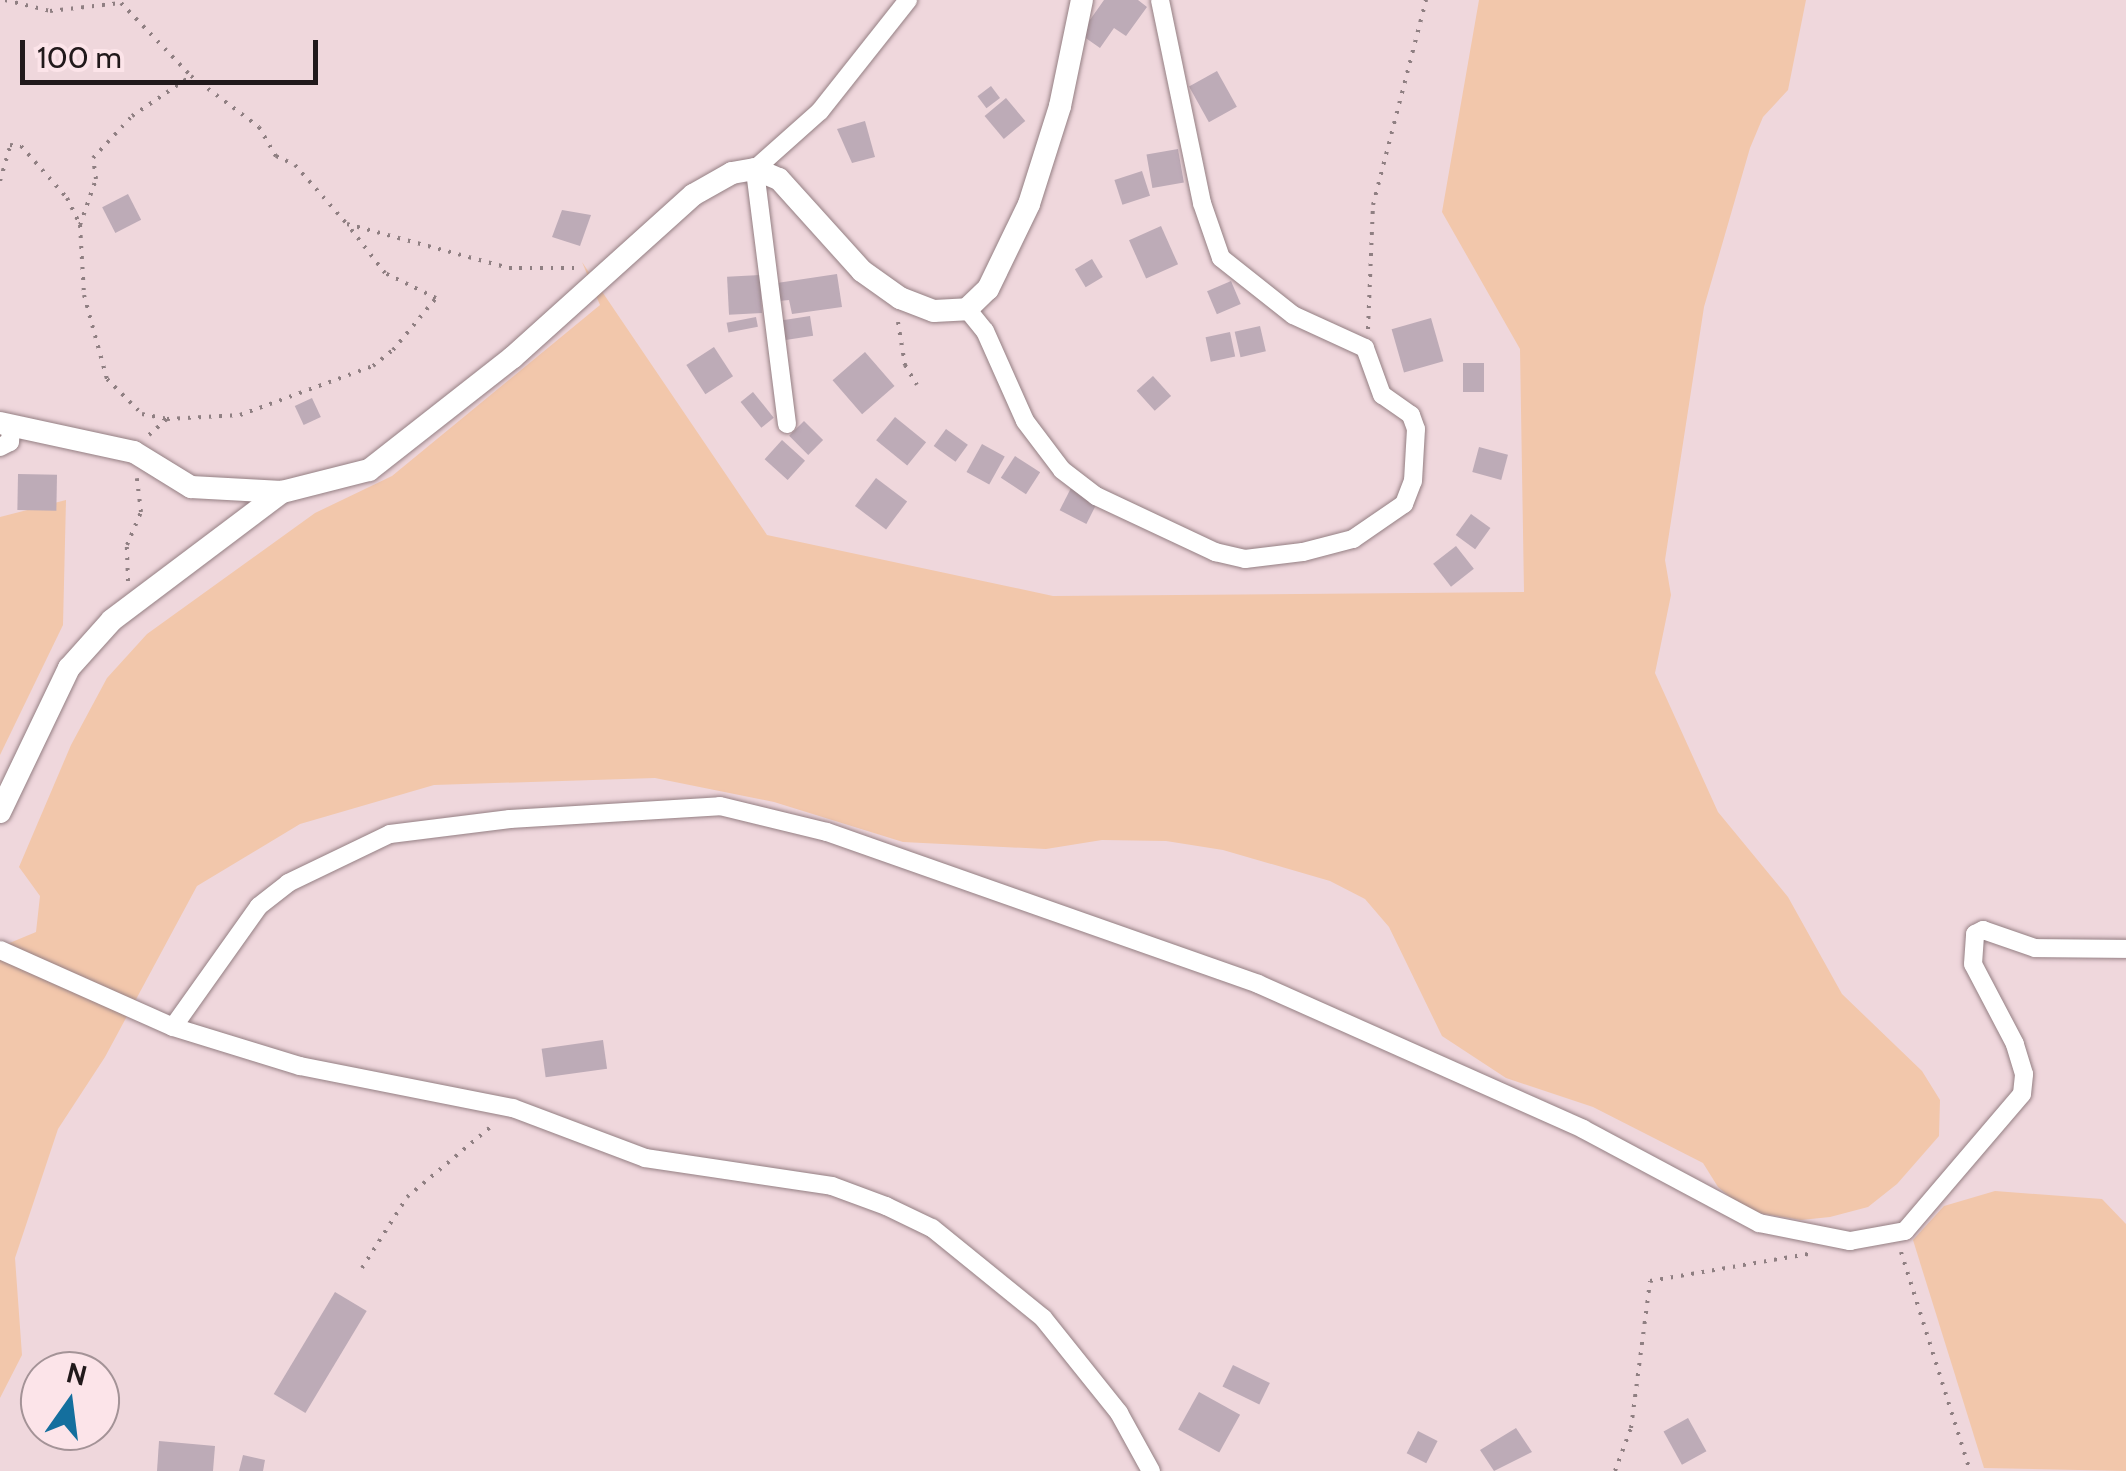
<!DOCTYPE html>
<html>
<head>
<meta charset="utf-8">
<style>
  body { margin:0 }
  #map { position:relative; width:2126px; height:1471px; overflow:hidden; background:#efd7dc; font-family:Cabin,sans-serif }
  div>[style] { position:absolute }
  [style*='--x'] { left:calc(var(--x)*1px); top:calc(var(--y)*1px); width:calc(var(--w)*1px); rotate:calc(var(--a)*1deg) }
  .green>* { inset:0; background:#f2c7ab }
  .building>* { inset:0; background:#bdabb7; transform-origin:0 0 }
  .path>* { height:4px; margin-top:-2px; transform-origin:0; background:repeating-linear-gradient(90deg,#8f7f82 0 2.5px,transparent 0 10.5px) }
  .roads { filter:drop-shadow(0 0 2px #947f83) drop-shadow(0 0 2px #947f83) }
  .minor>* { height:18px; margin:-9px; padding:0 9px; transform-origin:9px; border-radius:9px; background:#fff }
  .tertiary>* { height:22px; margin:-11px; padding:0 11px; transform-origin:11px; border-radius:11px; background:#fff }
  span { translate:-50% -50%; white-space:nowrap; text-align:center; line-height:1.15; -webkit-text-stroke:10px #fce4e9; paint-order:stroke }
  .north { position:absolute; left:20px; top:1351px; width:100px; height:100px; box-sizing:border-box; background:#fce4e9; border:2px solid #a49397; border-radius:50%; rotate:14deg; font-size:28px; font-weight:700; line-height:40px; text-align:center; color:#21191b }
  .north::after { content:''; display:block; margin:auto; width:35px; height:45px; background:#146f9e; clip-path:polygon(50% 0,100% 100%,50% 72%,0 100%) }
  .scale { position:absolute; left:20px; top:40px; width:298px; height:45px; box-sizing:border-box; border:5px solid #21191b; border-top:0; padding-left:12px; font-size:30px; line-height:35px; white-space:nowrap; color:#21191b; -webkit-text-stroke:8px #fce4e9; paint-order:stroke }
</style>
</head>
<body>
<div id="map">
  <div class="green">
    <i style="clip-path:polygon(1479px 0,1806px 0,1788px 90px,1763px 117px,1750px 148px,1704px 307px,1665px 560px,1671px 595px,1655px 673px,1718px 812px,1788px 897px,1842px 994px,1922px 1071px,1940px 1100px,1939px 1136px,1897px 1184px,1868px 1207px,1830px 1217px,1801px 1220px,1747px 1211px,1718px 1187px,1703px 1163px,1593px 1107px,1506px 1078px,1442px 1036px,1389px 927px,1365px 899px,1330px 881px,1223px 850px,1166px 841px,1102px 840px,1046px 849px,903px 842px,774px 802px,655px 778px,434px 785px,300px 824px,197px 886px,105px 1057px,58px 1129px,15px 1258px,22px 1355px,0 1398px,0 947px,36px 932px,40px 896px,19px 867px,71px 745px,107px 678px,147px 634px,315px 513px,392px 476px,600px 305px,582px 262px,767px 535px,1053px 596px,1524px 592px,1520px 349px,1442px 212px)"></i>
    <i style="clip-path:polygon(66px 500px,63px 625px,0 755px,0 517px)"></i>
    <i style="clip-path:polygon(1995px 1191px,2102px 1199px,2126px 1224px,2126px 1471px,1984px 1468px,1913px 1240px,1944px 1206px)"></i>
  </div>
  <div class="building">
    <i style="clip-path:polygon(1104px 0,1138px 0,1147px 7px,1126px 36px,1114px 28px,1100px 48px,1080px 34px)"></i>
    <i style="left:1217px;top:71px;width:41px;height:32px;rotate:61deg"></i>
    <i style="left:991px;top:86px;width:15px;height:17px;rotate:53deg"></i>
    <i style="left:1006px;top:98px;width:30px;height:28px;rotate:50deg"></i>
    <i style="clip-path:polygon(865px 121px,875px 157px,852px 163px,837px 129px)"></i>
    <i style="left:1178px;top:149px;width:34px;height:32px;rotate:80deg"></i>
    <i style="left:1142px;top:171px;width:26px;height:29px;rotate:72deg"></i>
    <i style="left:128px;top:194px;width:29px;height:29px;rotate:63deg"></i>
    <i style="clip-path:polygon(562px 210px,591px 215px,580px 246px,552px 237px)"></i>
    <i style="left:1161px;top:226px;width:42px;height:35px;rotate:66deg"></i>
    <i style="left:1092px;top:259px;width:21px;height:20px;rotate:59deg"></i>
    <i style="clip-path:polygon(837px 274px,842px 307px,792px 314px,789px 300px,779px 301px,777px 283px)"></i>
    <i style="left:760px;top:275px;width:38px;height:33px;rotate:87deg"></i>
    <i style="left:1231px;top:281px;width:25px;height:26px;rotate:67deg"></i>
    <i style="left:810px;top:316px;width:20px;height:31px;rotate:81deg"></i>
    <i style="left:756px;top:317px;width:10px;height:30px;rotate:79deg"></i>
    <i style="left:1431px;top:318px;width:45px;height:41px;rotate:74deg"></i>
    <i style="left:1260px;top:326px;width:26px;height:26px;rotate:77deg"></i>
    <i style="left:1230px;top:332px;width:25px;height:25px;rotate:78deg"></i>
    <i style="left:714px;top:347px;width:35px;height:33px;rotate:57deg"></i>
    <i style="left:865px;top:352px;width:45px;height:43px;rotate:49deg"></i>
    <i style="left:1463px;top:363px;width:21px;height:29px"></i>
    <i style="left:1153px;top:376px;width:27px;height:22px;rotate:48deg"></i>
    <i style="left:753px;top:392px;width:33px;height:16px;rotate:51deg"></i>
    <i style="left:312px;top:398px;width:21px;height:19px;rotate:65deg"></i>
    <i style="left:895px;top:417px;width:40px;height:30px;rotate:39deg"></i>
    <i style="left:804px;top:421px;width:27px;height:21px;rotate:45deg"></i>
    <i style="left:946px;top:429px;width:27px;height:21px;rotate:36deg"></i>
    <i style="left:782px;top:440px;width:31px;height:26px;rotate:42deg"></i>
    <i style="left:982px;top:444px;width:26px;height:32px;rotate:29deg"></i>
    <i style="left:1479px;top:447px;width:30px;height:26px;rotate:15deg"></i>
    <i style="left:1015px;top:456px;width:30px;height:26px;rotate:33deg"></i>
    <i style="left:18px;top:474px;width:39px;height:36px;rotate:1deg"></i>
    <i style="left:876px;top:478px;width:39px;height:35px;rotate:37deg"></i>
    <i style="left:1071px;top:488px;width:30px;height:25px;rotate:27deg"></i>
    <i style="left:1471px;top:514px;width:24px;height:26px;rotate:36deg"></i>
    <i style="left:1456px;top:546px;width:29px;height:29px;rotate:52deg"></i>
    <i style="left:603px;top:1040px;width:29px;height:62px;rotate:82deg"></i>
    <i style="left:335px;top:1292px;width:37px;height:119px;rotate:31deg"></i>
    <i style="left:1233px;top:1365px;width:41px;height:24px;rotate:26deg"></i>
    <i style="left:1199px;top:1392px;width:47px;height:43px;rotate:29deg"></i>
    <i style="left:1688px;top:1418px;width:38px;height:28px;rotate:61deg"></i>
    <i style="clip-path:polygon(1516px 1428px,1532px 1452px,1494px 1471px,1480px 1450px)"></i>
    <i style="left:1418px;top:1431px;width:22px;height:25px;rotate:27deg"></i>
    <i style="clip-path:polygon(159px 1441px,215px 1446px,213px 1471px,157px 1471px)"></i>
    <i style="clip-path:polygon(243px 1455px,265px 1460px,263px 1471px,239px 1471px)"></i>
  </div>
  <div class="path">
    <i style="--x:5;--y:0;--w:46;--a:13.7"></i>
    <i style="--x:50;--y:11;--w:71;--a:-6.4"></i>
    <i style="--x:121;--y:3;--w:101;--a:46.2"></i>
    <i style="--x:191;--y:76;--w:85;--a:36.9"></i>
    <i style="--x:259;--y:127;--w:34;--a:60"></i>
    <i style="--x:276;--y:156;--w:21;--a:25"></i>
    <i style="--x:295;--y:165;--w:79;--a:48.6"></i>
    <i style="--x:0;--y:181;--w:37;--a:-74"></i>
    <i style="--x:10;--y:145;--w:11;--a:5"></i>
    <i style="--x:21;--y:146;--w:69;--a:48.5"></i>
    <i style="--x:67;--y:198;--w:30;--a:64"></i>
    <i style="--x:80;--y:225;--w:70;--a:86.7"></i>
    <i style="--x:84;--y:295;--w:87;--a:74.7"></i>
    <i style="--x:107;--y:379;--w:49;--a:45"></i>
    <i style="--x:142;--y:414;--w:25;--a:11"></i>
    <i style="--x:80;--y:225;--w:49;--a:-70.8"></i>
    <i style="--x:96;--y:179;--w:21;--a:-98"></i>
    <i style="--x:93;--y:158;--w:57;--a:-47.1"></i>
    <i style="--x:132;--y:116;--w:71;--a:-34.1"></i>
    <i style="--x:898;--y:322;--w:44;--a:80.8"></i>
    <i style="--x:905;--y:365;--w:23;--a:59"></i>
    <i style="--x:1368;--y:329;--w:124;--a:-87.7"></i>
    <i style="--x:1373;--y:205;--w:212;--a:-75.5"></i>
    <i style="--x:149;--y:435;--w:24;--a:-42"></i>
    <i style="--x:167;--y:419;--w:73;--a:-3.1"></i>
    <i style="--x:240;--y:415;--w:142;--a:-20.2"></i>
    <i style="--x:373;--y:366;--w:26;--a:-39"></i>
    <i style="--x:393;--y:350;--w:67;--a:-50.4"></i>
    <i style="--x:436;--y:298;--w:57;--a:-153.9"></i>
    <i style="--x:385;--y:273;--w:62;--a:-127.8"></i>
    <i style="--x:347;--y:224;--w:168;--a:15.2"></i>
    <i style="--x:509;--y:268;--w:71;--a:0"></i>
    <i style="--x:128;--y:581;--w:36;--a:-92"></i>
    <i style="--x:127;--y:545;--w:36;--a:-67"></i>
    <i style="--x:141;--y:512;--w:34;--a:-97"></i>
    <i style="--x:1901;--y:1252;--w:230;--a:72.5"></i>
    <i style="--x:362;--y:1268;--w:84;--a:-57.6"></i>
    <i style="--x:407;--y:1197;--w:114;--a:-40"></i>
    <i style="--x:1615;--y:1471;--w:46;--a:-69.6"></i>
    <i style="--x:1631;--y:1428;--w:148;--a:-82.6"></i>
    <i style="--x:1650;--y:1281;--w:165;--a:-9.7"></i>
  </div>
  <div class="roads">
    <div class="minor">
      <i style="--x:967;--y:309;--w:28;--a:51"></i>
      <i style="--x:985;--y:331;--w:98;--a:66"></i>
      <i style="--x:1025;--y:421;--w:61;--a:52.9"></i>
      <i style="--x:1062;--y:470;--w:43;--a:37.4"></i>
      <i style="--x:1096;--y:496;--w:132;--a:25.2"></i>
      <i style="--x:1215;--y:552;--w:31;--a:13"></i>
      <i style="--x:1245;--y:559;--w:58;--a:-6.9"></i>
      <i style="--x:1303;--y:552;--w:52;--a:-14.6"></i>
      <i style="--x:1353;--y:539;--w:62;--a:-34.5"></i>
      <i style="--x:1404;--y:504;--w:25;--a:-69"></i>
      <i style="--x:1413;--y:481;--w:52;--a:-86.7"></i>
      <i style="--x:1416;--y:429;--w:15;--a:-110"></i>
      <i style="--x:1411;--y:415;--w:35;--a:-145"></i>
      <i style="--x:1382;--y:395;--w:50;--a:-109.9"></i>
      <i style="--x:1365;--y:348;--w:79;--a:-155.4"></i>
      <i style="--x:1293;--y:315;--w:92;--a:-141.6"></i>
      <i style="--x:1221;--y:258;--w:58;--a:-109.1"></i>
      <i style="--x:1202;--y:203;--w:207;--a:-101.7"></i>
      <i style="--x:787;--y:424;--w:257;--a:-97.2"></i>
      <i style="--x:755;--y:169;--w:87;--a:-41.7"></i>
      <i style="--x:820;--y:111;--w:142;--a:-51.6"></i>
      <i style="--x:0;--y:447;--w:11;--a:-27"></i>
      <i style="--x:10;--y:442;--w:13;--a:-86"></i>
      <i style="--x:0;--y:950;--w:189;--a:24"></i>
      <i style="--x:173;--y:1027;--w:133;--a:17.1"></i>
      <i style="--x:300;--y:1066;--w:217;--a:11.2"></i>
      <i style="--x:513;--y:1108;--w:141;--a:20.7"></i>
      <i style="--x:645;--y:1158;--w:189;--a:8.5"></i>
      <i style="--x:832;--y:1186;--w:58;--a:20.3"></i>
      <i style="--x:886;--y:1206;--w:51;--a:25.6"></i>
      <i style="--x:932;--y:1228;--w:143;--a:39"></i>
      <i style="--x:1043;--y:1318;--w:122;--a:51.3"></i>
      <i style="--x:1119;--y:1413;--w:66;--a:61.1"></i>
      <i style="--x:173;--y:1027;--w:148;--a:-54.6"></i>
      <i style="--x:259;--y:906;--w:37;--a:-38"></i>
      <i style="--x:288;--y:883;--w:113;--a:-25.7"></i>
      <i style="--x:390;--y:834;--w:121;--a:-7.1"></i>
      <i style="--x:510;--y:819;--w:210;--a:-3.5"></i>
      <i style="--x:720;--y:806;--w:110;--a:13.7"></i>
      <i style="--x:827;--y:832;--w:457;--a:19.4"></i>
      <i style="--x:1258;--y:984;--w:356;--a:24"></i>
      <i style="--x:1583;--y:1129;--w:200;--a:28.1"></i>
      <i style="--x:1759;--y:1223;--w:93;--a:11.2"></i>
      <i style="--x:1850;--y:1241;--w:56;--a:-10.3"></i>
      <i style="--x:1905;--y:1231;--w:180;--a:-49.5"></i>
      <i style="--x:2022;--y:1094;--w:20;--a:-84"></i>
      <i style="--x:2024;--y:1074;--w:31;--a:-107"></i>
      <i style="--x:2015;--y:1044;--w:90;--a:-117.7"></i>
      <i style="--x:1973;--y:964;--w:30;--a:-86"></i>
      <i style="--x:1975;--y:934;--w:9;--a:-27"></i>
      <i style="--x:1983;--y:930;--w:55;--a:19.1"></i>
      <i style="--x:2035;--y:948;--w:91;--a:0.6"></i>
    </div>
    <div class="tertiary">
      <i style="--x:0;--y:423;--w:137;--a:12.2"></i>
      <i style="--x:134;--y:452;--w:67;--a:31.6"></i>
      <i style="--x:191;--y:487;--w:91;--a:3.1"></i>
      <i style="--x:282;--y:492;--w:90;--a:-14.2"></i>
      <i style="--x:369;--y:470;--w:182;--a:-38.1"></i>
      <i style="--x:512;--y:358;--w:244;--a:-42"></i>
      <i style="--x:693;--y:195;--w:45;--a:-29.4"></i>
      <i style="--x:732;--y:173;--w:23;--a:-10"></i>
      <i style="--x:755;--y:169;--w:26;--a:23"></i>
      <i style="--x:779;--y:179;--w:124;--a:47.9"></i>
      <i style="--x:862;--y:271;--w:47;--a:35.4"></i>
      <i style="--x:900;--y:298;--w:36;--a:21"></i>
      <i style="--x:934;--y:311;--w:33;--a:-3"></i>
      <i style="--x:967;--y:309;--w:29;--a:-44"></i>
      <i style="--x:988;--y:289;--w:94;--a:-64.2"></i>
      <i style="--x:1029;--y:204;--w:103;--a:-72.4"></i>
      <i style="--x:1060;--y:106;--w:108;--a:-78.3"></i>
      <i style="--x:0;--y:812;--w:160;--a:-64.4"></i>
      <i style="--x:69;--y:668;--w:64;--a:-48.1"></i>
      <i style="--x:112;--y:620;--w:213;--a:-37"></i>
    </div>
  </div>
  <div class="north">N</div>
  <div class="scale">100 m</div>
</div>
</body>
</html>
